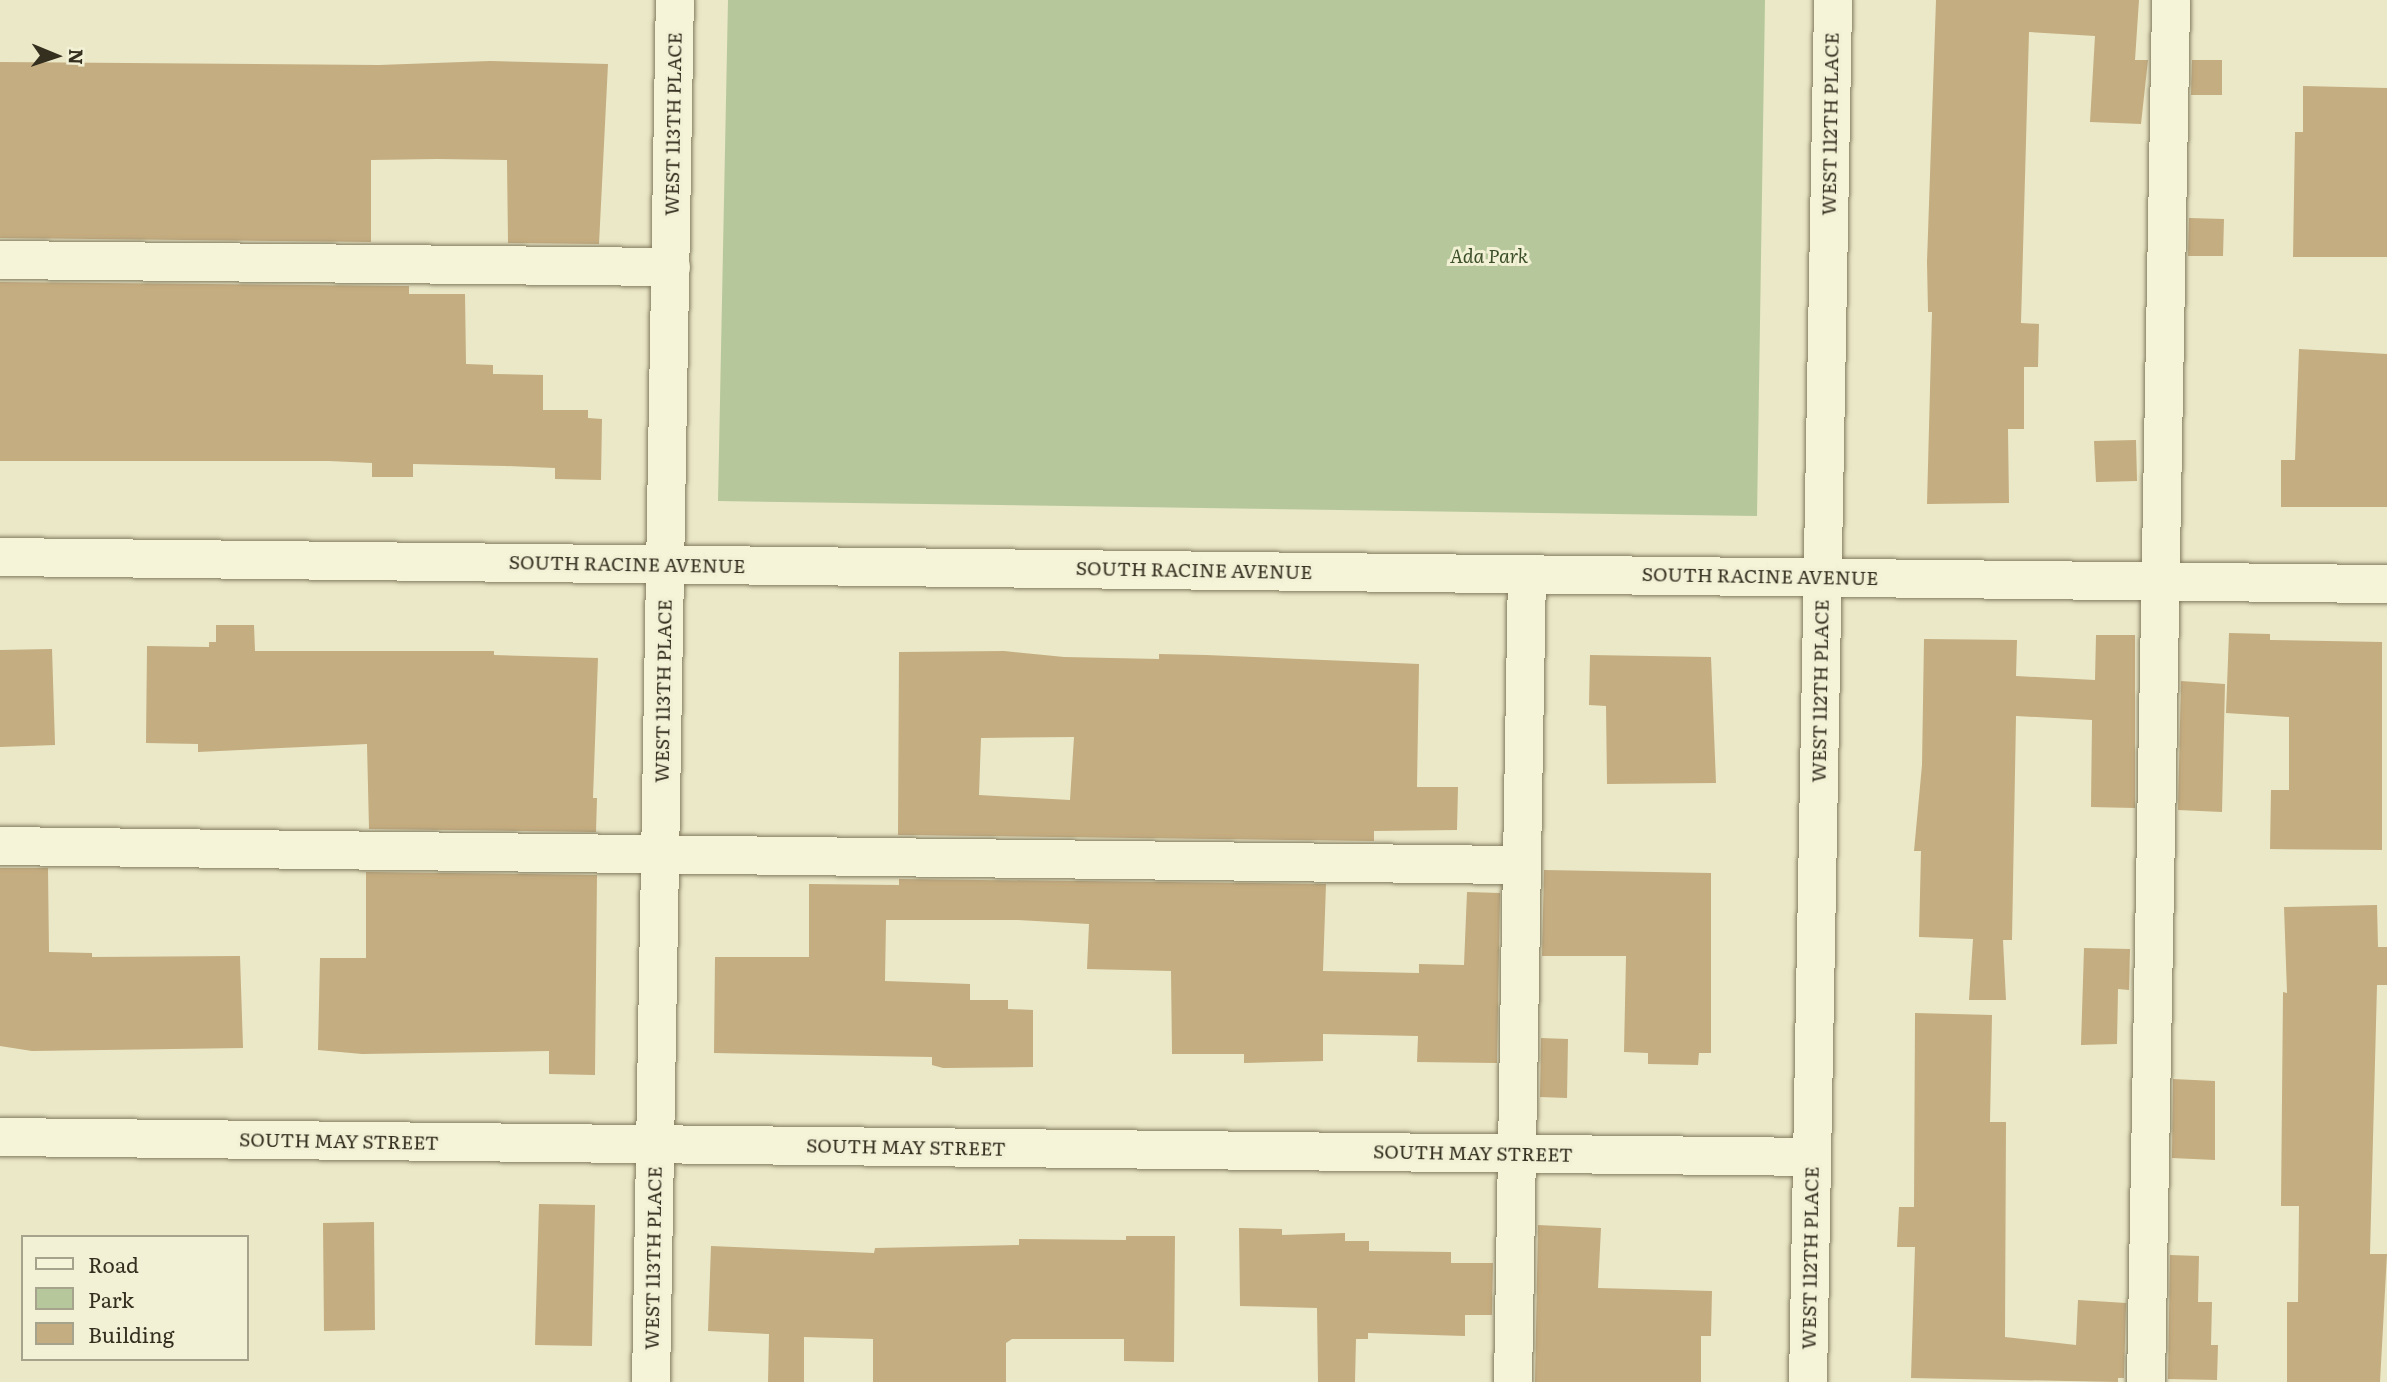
<!DOCTYPE html>
<html>
<head>
<meta charset="utf-8">
<style>
  body { margin:0 }
  #map { position:relative; width:2387px; height:1382px; overflow:hidden; background:#eae8c7; font-family:Literata,serif }
  div>[style] { position:absolute }
  .green>* { inset:0; background:#b7c79c }
  .building>* { inset:0; background:#c4ad80 }
  .roads { filter:drop-shadow(0 0 2px #837b5e) drop-shadow(0 0 2px #837b5e) }
  .minor>* { height:38px; margin:-19px; padding:0 19px; transform-origin:19px; border-radius:19px; background:#f5f4d9 }
  span { translate:-50% -50%; white-space:nowrap; text-align:center; line-height:1.15; -webkit-text-stroke:6px #f2f1d5; paint-order:stroke }
  .street-label { font-size:19px; color:#352f20 }
  .park-label { font-size:19px; color:#3c4f29; font-style:italic }
  .legend { position:absolute; left:21px; top:1235px; width:228px; height:126px; box-sizing:border-box; background:#f2f1d5; border:2px solid #a6a38d; margin:0; padding:9px 12px; list-style:none; font-size:21px; color:#352f20 }
  .legend li { display:flex; align-items:center; gap:14px; height:35px }
  .legend b { width:35px; border:2px solid #a6a38d }
  .north { position:absolute; left:21px; top:21px; width:70px; height:70px; -webkit-text-stroke:5px #f2f1d5; paint-order:stroke; rotate:92deg; font-size:19px; font-weight:700; line-height:28px; text-align:center; color:#352f20 }
  .north::after { content:''; display:block; margin:auto; width:24px; height:32px; background:#352f20; clip-path:polygon(50% 0,100% 100%,50% 72%,0 100%) }
</style>
</head>
<body>
<div id="map">
  <div class="green">
    <i style="clip-path:polygon(728px 0,1765px 0,1757px 516px,718px 501px)"></i>
  </div>
  <div class="building">
    <i style="clip-path:polygon(1936px 0,2139px 0,2135px 60px,2148px 60px,2141px 124px,2090px 122px,2095px 36px,2029px 32px,2021px 323px,2039px 324px,2038px 367px,2024px 367px,2024px 429px,2008px 429px,2009px 503px,1927px 504px,1932px 312px,1928px 312px,1927px 262px)"></i>
    <i style="clip-path:polygon(2192px 60px,2222px 60px,2222px 95px,2191px 95px)"></i>
    <i style="clip-path:polygon(490px 61px,608px 64px,599px 244px,508px 243px,507px 160px,437px 159px,371px 160px,371px 242px,0 238px,0 62px,379px 65px)"></i>
    <i style="clip-path:polygon(2303px 86px,2387px 88px,2387px 257px,2293px 257px,2295px 132px,2303px 132px)"></i>
    <i style="clip-path:polygon(2189px 218px,2224px 219px,2223px 256px,2188px 256px)"></i>
    <i style="clip-path:polygon(0 282px,401px 286px,409px 286px,409px 294px,465px 294px,466px 364px,493px 365px,493px 374px,543px 375px,543px 410px,588px 410px,588px 418px,602px 419px,601px 480px,555px 479px,555px 468px,505px 466px,413px 464px,413px 477px,372px 477px,372px 463px,329px 461px,0 461px)"></i>
    <i style="clip-path:polygon(2299px 349px,2387px 354px,2387px 507px,2281px 507px,2281px 460px,2295px 460px)"></i>
    <i style="clip-path:polygon(2136px 440px,2137px 481px,2096px 482px,2094px 441px)"></i>
    <i style="clip-path:polygon(216px 625px,254px 625px,255px 651px,494px 651px,494px 655px,598px 658px,593px 798px,597px 798px,596px 832px,369px 829px,367px 744px,198px 752px,198px 744px,146px 743px,147px 646px,209px 647px,209px 642px,216px 642px)"></i>
    <i style="clip-path:polygon(2229px 633px,2270px 634px,2270px 640px,2382px 642px,2382px 850px,2270px 849px,2271px 790px,2289px 790px,2289px 717px,2226px 713px)"></i>
    <i style="clip-path:polygon(2096px 635px,2135px 635px,2135px 808px,2091px 807px,2092px 720px,2016px 716px,2012px 940px,2003px 940px,2006px 1000px,1969px 1000px,1973px 939px,1919px 937px,1921px 851px,1914px 851px,1922px 765px,1924px 639px,2017px 640px,2016px 676px,2095px 680px)"></i>
    <i style="clip-path:polygon(52px 649px,55px 745px,0 747px,0 650px)"></i>
    <i style="clip-path:polygon(evenodd,1004px 651px,1064px 657px,1159px 659px,1159px 654px,1206px 655px,1419px 664px,1417px 787px,1458px 787px,1457px 830px,1374px 831px,1374px 841px,898px 835px,899px 652px,1004px 651px,1074px 737px,1070px 800px,979px 795px,981px 738px,1074px 737px)"></i>
    <i style="clip-path:polygon(1590px 655px,1711px 657px,1716px 783px,1607px 784px,1606px 706px,1589px 705px)"></i>
    <i style="clip-path:polygon(2181px 681px,2225px 684px,2222px 812px,2178px 810px)"></i>
    <i style="clip-path:polygon(0 868px,48px 868px,49px 952px,92px 953px,92px 957px,240px 956px,243px 1048px,32px 1051px,0 1046px)"></i>
    <i style="clip-path:polygon(1544px 870px,1711px 873px,1711px 1053px,1699px 1053px,1698px 1065px,1648px 1064px,1648px 1053px,1624px 1052px,1626px 956px,1542px 956px)"></i>
    <i style="clip-path:polygon(366px 872px,597px 875px,595px 1075px,549px 1074px,549px 1051px,362px 1054px,318px 1050px,320px 958px,366px 958px)"></i>
    <i style="clip-path:polygon(899px 879px,1326px 884px,1323px 971px,1419px 973px,1419px 964px,1464px 965px,1467px 892px,1500px 893px,1497px 1063px,1417px 1062px,1418px 1036px,1323px 1034px,1323px 1061px,1244px 1063px,1244px 1054px,1172px 1054px,1171px 971px,1087px 969px,1089px 924px,1018px 920px,886px 920px,885px 981px,970px 984px,970px 1000px,1008px 1000px,1008px 1009px,1033px 1010px,1033px 1067px,943px 1068px,932px 1065px,932px 1057px,714px 1053px,715px 957px,809px 957px,809px 884px,899px 885px)"></i>
    <i style="clip-path:polygon(2377px 905px,2378px 947px,2387px 947px,2387px 985px,2377px 985px,2370px 1254px,2387px 1254px,2380px 1382px,2287px 1382px,2287px 1302px,2298px 1302px,2299px 1206px,2281px 1206px,2283px 992px,2287px 993px,2284px 907px)"></i>
    <i style="clip-path:polygon(2084px 948px,2130px 949px,2129px 990px,2118px 989px,2117px 1044px,2081px 1045px)"></i>
    <i style="clip-path:polygon(1915px 1013px,1992px 1015px,1990px 1122px,2006px 1122px,2005px 1337px,2076px 1345px,2078px 1300px,2126px 1303px,2124px 1378px,2118px 1378px,2118px 1382px,1911px 1378px,1915px 1247px,1897px 1247px,1899px 1207px,1914px 1207px)"></i>
    <i style="clip-path:polygon(1541px 1038px,1568px 1039px,1567px 1098px,1540px 1097px)"></i>
    <i style="clip-path:polygon(2173px 1079px,2215px 1081px,2215px 1160px,2172px 1158px)"></i>
    <i style="clip-path:polygon(539px 1204px,595px 1205px,592px 1346px,535px 1345px)"></i>
    <i style="clip-path:polygon(374px 1222px,375px 1330px,324px 1331px,323px 1223px)"></i>
    <i style="clip-path:polygon(1538px 1225px,1601px 1228px,1598px 1288px,1712px 1291px,1711px 1336px,1701px 1336px,1701px 1382px,1535px 1382px)"></i>
    <i style="clip-path:polygon(1239px 1228px,1282px 1229px,1282px 1235px,1345px 1233px,1345px 1241px,1369px 1241px,1369px 1251px,1451px 1252px,1451px 1263px,1493px 1263px,1492px 1315px,1465px 1315px,1465px 1336px,1368px 1333px,1368px 1339px,1356px 1339px,1355px 1382px,1318px 1382px,1317px 1308px,1240px 1306px)"></i>
    <i style="clip-path:polygon(1126px 1236px,1175px 1236px,1174px 1362px,1124px 1361px,1124px 1339px,1012px 1339px,1006px 1343px,1006px 1382px,873px 1382px,873px 1339px,804px 1337px,804px 1382px,768px 1382px,769px 1334px,708px 1331px,711px 1246px,874px 1253px,875px 1248px,1019px 1245px,1019px 1239px,1126px 1240px)"></i>
    <i style="clip-path:polygon(2170px 1255px,2199px 1256px,2198px 1302px,2212px 1302px,2211px 1345px,2218px 1345px,2217px 1380px,2168px 1379px)"></i>
  </div>
  <div class="roads">
    <div class="minor">
      <i style="left:0;top:260px;width:671px;rotate:0.6deg"></i>
      <i style="left:0;top:557px;width:2387px;rotate:0.65deg"></i>
      <i style="left:0;top:846px;width:1522px;rotate:0.72deg"></i>
      <i style="left:0;top:1137px;width:1812px;rotate:0.63deg"></i>
      <i style="left:651px;top:1382px;width:1382px;rotate:-89.01deg"></i>
      <i style="left:1513px;top:1382px;width:808px;rotate:-89.01deg"></i>
      <i style="left:1808px;top:1382px;width:1382px;rotate:-88.96deg"></i>
      <i style="left:2146px;top:1382px;width:1382px;rotate:-88.96deg"></i>
    </div>
  </div>
  <div class="street-label">
    <span style="left:673px;top:124px;rotate:-89deg">WEST 113TH PLACE</span>
    <span style="left:1830px;top:124px;rotate:-89deg">WEST 112TH PLACE</span>
    <span style="left:627px;top:564px;rotate:1deg">SOUTH RACINE AVENUE</span>
    <span style="left:1194px;top:570px;rotate:1deg">SOUTH RACINE AVENUE</span>
    <span style="left:1760px;top:576px;rotate:1deg">SOUTH RACINE AVENUE</span>
    <span style="left:663px;top:691px;rotate:-89deg">WEST 113TH PLACE</span>
    <span style="left:1820px;top:691px;rotate:-89deg">WEST 112TH PLACE</span>
    <span style="left:339px;top:1141px;rotate:1deg">SOUTH MAY STREET</span>
    <span style="left:906px;top:1147px;rotate:1deg">SOUTH MAY STREET</span>
    <span style="left:1473px;top:1153px;rotate:1deg">SOUTH MAY STREET</span>
    <span style="left:653px;top:1258px;rotate:-89deg">WEST 113TH PLACE</span>
    <span style="left:1810px;top:1258px;rotate:-89deg">WEST 112TH PLACE</span>
  </div>
  <div class="park-label">
    <span style="left:1489px;top:256px">Ada Park</span>
  </div>
  <ul class="legend">
  <li><b style="height:9px;background:#f5f4d9"></b>Road</li>
  <li><b style="height:19px;background:#b7c79c"></b>Park</li>
  <li><b style="height:19px;background:#c4ad80"></b>Building</li>
  </ul>
  <div class="north">N</div>
</div>
</body>
</html>
